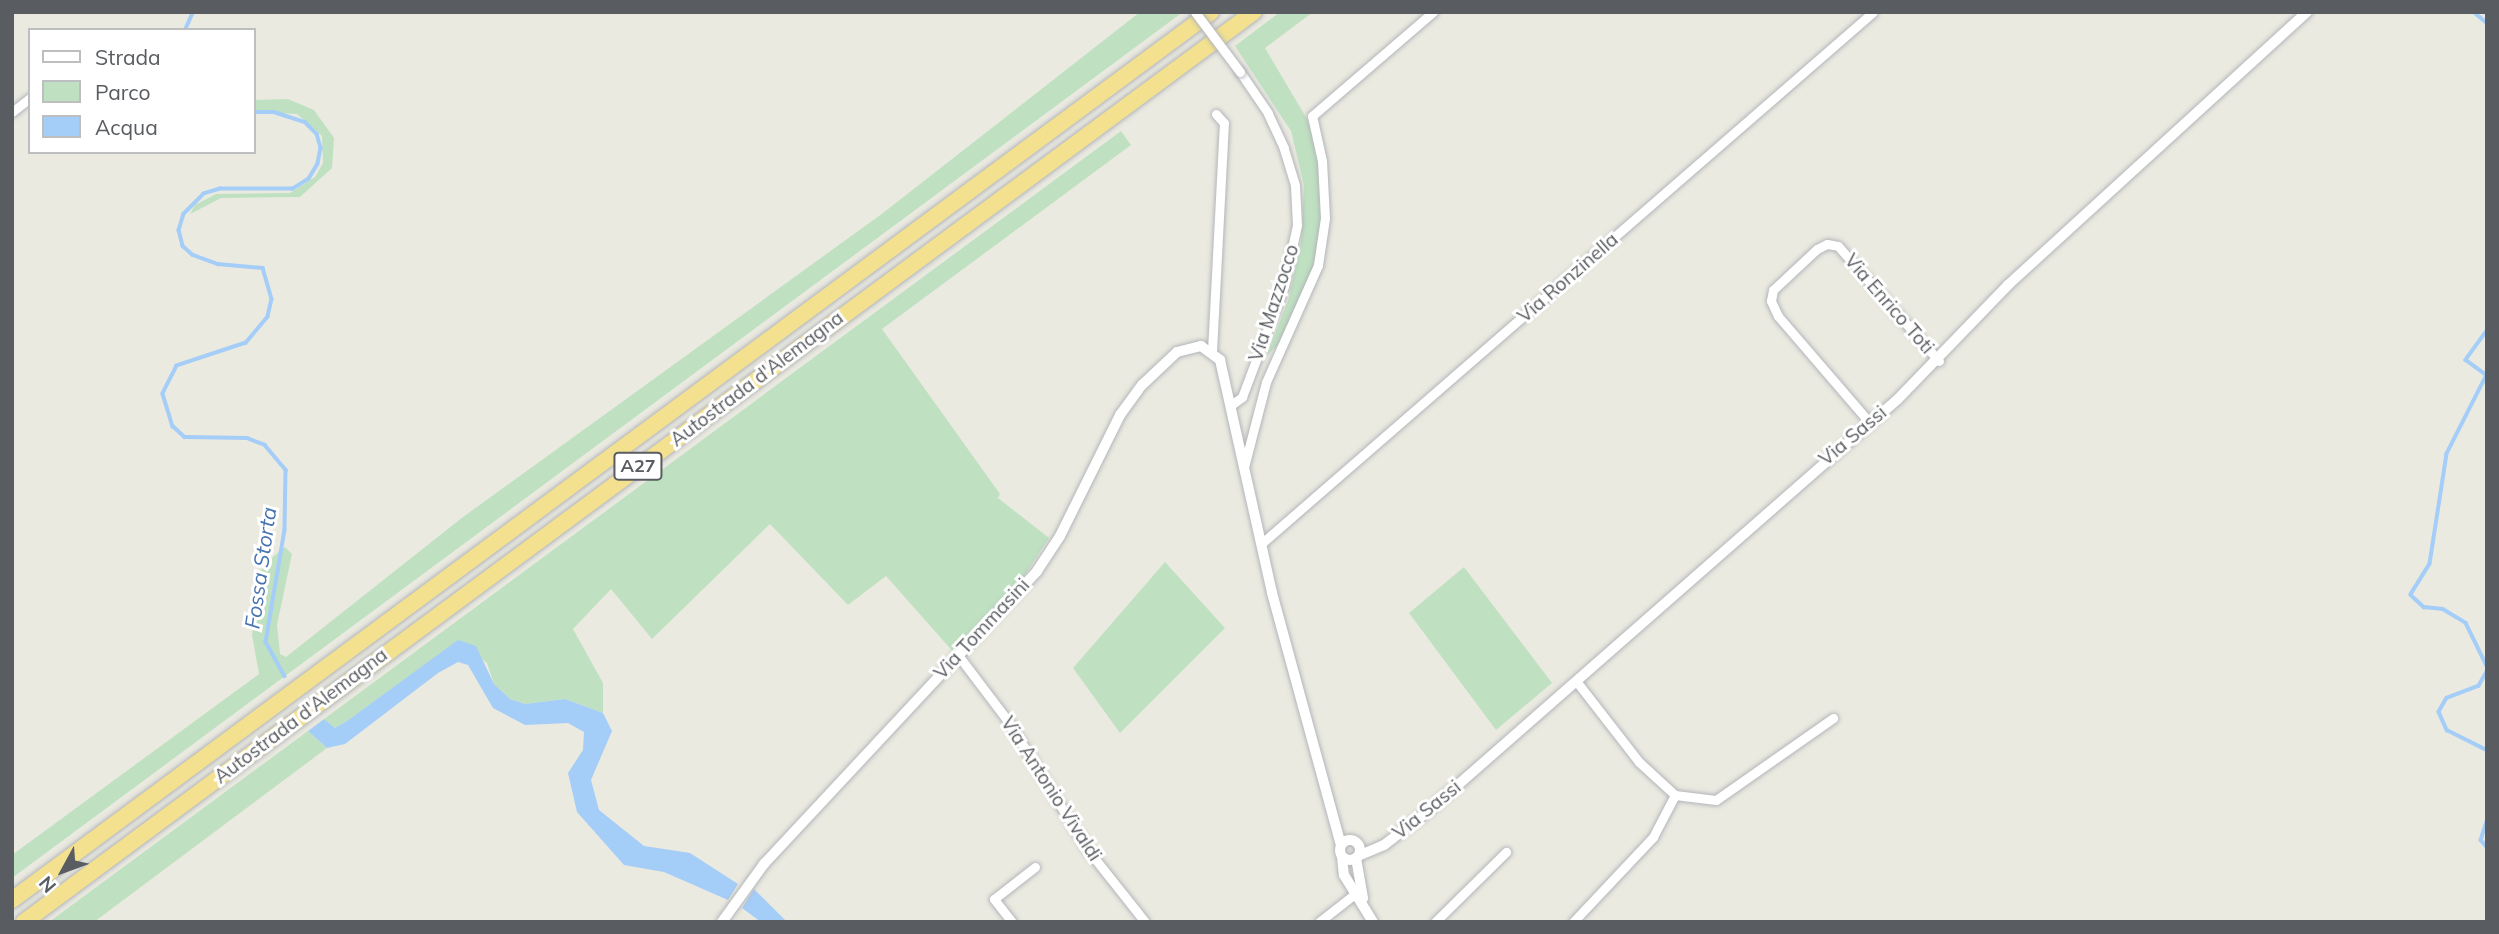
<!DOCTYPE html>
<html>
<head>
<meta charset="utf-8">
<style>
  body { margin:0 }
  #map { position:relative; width:2499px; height:934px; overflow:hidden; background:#ebeae1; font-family:Mulish,sans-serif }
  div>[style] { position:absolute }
  .green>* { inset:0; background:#bfe1c1 }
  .water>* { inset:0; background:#a4cdf8 }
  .stream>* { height:3.5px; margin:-1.75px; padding:0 1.75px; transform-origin:1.75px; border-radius:1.75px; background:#a4cdf8 }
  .roads { filter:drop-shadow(0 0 2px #b3b6ba) drop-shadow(0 0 2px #b3b6ba) }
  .minor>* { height:9px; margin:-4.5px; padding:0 4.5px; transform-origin:4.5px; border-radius:4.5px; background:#fff }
  .tertiary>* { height:10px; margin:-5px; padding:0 5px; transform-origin:5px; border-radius:5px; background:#fff }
  .tertiary>.ring { margin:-5px; padding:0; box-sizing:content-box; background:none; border:10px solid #fff; border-radius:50% }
  .motorway>* { height:16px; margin:-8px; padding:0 8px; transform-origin:8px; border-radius:8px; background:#f4e18f }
  .bridges { filter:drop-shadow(0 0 2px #b3b6ba) drop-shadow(0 0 2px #b3b6ba) }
  .minor-bridge>* { height:9px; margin:-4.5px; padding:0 4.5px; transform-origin:4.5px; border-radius:4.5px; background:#fff }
  span { translate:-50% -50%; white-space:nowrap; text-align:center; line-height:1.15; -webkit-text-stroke:6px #fff; paint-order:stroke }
  .shield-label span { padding:2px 5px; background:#fff; border:2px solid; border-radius:5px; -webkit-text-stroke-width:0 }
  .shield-label { font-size:18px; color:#595c60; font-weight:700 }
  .street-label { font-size:19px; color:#595c60 }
  .water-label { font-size:21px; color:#4773b0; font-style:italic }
  .frame { position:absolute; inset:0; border:14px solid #595c60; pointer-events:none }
  .legend { position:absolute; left:28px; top:28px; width:228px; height:126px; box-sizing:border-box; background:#fff; border:2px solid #bdbebf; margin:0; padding:9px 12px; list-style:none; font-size:21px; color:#595c60 }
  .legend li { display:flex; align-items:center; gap:14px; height:35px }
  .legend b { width:35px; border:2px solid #bdbebf }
  .north { position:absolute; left:28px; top:836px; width:70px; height:70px; -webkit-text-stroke:5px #fff; paint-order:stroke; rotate:229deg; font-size:19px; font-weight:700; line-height:28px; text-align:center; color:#595c60 }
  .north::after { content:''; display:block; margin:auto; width:24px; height:32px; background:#595c60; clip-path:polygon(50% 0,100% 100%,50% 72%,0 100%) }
</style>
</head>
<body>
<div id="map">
  <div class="green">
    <i style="clip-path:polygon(1140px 12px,1183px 12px,12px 878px,12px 855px,259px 674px,252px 635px,262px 566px,285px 547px,292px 554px,277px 625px,280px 654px,286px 657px,463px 517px,883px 213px)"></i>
    <i style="clip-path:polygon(1280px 12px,1313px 12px,1265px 48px,1307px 119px,1326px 181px,1320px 256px,1293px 329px,1266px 357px,1289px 298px,1301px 243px,1304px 185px,1291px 131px,1235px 46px)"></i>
    <i style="clip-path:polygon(288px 99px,314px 110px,334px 138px,332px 168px,300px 197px,221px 198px,190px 214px,195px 205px,216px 194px,290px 193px,315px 177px,323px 163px,322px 136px,297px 114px,254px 112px,254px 100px)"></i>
    <i style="clip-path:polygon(1121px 131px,1131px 145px,882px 329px,1000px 494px,998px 498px,1049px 538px,1022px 579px,956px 655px,886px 576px,848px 605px,770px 524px,652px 639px,611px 589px,573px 629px,603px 683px,603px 713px,565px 699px,525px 704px,510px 699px,494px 684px,487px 663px,458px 641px,347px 721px,335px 728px,324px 719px)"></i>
    <i style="clip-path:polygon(1165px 562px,1225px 628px,1120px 733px,1073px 668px)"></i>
    <i style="clip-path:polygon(1464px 567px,1552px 683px,1496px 730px,1409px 613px)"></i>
    <i style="clip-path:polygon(308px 731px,327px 748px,94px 922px,49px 922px)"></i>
  </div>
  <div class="water">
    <i style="clip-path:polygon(458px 640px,476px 646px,494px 684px,510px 699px,525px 704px,565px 699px,603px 713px,612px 731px,591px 780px,599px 810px,644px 846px,690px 853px,738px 884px,728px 900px,664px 872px,624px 865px,577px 812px,568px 773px,583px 750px,584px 732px,568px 723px,525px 725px,493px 708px,468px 665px,458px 662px,438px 673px,345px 744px,327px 748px,308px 731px,324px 719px,335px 728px,347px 721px)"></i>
    <i style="clip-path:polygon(754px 889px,784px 919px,788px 922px,761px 922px,742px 908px)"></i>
  </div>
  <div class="stream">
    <i style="left:2474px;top:12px;width:17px;rotate:40deg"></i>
    <i style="left:185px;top:30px;width:20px;rotate:-66deg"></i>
    <i style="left:254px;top:112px;width:20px"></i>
    <i style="left:274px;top:112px;width:33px;rotate:18deg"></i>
    <i style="left:305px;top:122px;width:17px;rotate:45deg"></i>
    <i style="left:317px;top:134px;width:15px;rotate:74deg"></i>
    <i style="left:321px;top:148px;width:16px;rotate:101deg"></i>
    <i style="left:318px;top:164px;width:17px;rotate:121deg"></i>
    <i style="left:309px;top:179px;width:19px;rotate:148deg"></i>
    <i style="left:293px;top:189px;width:73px;rotate:180deg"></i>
    <i style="left:220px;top:189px;width:17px;rotate:163deg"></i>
    <i style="left:204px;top:194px;width:28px;rotate:135deg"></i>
    <i style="left:184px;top:214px;width:17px;rotate:107deg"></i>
    <i style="left:179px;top:230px;width:16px;rotate:76deg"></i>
    <i style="left:183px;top:246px;width:13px;rotate:42deg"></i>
    <i style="left:193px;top:255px;width:27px;rotate:20deg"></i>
    <i style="left:218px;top:264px;width:45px;rotate:5.1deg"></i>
    <i style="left:263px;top:268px;width:32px;rotate:74deg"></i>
    <i style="left:272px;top:299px;width:18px;rotate:103deg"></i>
    <i style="left:268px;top:317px;width:34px;rotate:130deg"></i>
    <i style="left:246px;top:343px;width:73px;rotate:161.6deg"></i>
    <i style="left:177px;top:366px;width:31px;rotate:117deg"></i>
    <i style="left:163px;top:394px;width:34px;rotate:73deg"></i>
    <i style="left:173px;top:426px;width:16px;rotate:43deg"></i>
    <i style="left:185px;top:437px;width:62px;rotate:0.9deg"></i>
    <i style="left:247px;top:438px;width:19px;rotate:21deg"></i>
    <i style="left:265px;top:445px;width:33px;rotate:50deg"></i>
    <i style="left:286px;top:470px;width:60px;rotate:91deg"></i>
    <i style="left:285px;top:530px;width:114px;rotate:99.6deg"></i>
    <i style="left:266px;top:642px;width:39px;rotate:61deg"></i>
    <i style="left:2487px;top:331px;width:36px;rotate:126deg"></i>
    <i style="left:2466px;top:360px;width:26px;rotate:36deg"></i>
    <i style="left:2487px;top:375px;width:89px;rotate:116.9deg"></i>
    <i style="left:2447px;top:454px;width:111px;rotate:98.8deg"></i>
    <i style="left:2430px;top:564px;width:36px;rotate:122deg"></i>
    <i style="left:2411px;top:595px;width:18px;rotate:43deg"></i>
    <i style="left:2424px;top:607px;width:19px;rotate:6deg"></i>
    <i style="left:2443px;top:609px;width:27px;rotate:31deg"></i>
    <i style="left:2466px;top:623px;width:48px;rotate:64deg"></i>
    <i style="left:2487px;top:672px;width:16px;rotate:120deg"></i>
    <i style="left:2479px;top:686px;width:34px;rotate:159deg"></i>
    <i style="left:2447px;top:698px;width:16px;rotate:120deg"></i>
    <i style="left:2439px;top:712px;width:20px;rotate:66deg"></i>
    <i style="left:2447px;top:730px;width:45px;rotate:26.6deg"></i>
    <i style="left:2487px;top:822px;width:19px;rotate:108deg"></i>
    <i style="left:2481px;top:840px;width:9px;rotate:49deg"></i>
  </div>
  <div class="roads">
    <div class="minor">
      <i style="left:12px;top:112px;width:23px;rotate:-38deg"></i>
      <i style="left:1212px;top:351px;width:228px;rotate:-87deg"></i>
      <i style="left:1224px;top:123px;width:12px;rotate:-132deg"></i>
      <i style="left:1231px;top:405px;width:14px;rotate:-36deg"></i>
      <i style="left:1242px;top:397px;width:119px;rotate:-69.3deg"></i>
      <i style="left:1284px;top:286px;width:62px;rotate:-78deg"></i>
      <i style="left:1297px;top:225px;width:40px;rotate:-92.9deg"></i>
      <i style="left:1295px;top:185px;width:39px;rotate:-107deg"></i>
      <i style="left:1284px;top:148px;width:38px;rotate:-115deg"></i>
      <i style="left:1268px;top:113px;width:50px;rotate:-124.3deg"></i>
      <i style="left:1870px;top:423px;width:141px;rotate:-130.7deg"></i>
      <i style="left:1778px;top:316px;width:17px;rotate:-115deg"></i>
      <i style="left:1771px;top:301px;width:11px;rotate:-80deg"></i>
      <i style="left:1773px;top:290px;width:60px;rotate:-43deg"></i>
      <i style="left:1817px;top:249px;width:11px;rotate:-27deg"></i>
      <i style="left:1827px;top:244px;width:11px;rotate:10deg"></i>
      <i style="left:1838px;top:246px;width:153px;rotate:48.7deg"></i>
      <i style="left:1244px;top:467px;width:88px;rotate:-75.5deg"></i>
      <i style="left:1266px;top:382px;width:128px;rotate:-66deg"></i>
      <i style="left:1318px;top:265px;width:48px;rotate:-81.5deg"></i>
      <i style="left:1325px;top:218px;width:57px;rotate:-93deg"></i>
      <i style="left:1322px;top:161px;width:46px;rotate:-102.5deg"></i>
      <i style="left:1312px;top:116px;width:160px;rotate:-40.7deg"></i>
      <i style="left:1262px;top:543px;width:809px;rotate:-40.99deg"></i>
      <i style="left:958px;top:655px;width:83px;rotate:52.9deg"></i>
      <i style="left:1008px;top:721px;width:152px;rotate:58.2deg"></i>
      <i style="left:1088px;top:850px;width:92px;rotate:51.6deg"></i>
      <i style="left:1675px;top:795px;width:41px;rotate:7deg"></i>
      <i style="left:1716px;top:800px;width:143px;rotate:-35deg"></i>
      <i style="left:1012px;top:922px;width:29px;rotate:-128deg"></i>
      <i style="left:994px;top:899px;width:52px;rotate:-38deg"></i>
      <i style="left:1319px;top:922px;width:47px;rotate:-38.1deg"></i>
      <i style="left:1435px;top:922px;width:100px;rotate:-44.6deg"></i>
      <i style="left:1573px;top:922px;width:117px;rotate:-46.7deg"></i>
      <i style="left:1653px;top:837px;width:47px;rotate:-62.4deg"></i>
      <i style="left:1675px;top:795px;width:49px;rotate:-137.5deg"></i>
      <i style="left:1639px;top:762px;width:101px;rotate:-127.8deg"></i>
    </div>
    <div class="tertiary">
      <i class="ring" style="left:1340px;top:840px;width:10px;height:10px"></i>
      <i style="left:1358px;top:856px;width:28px;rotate:-23deg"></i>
      <i style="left:1384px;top:845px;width:54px;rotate:-37.5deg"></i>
      <i style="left:1427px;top:812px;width:626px;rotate:-41.25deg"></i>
      <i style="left:1898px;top:399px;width:158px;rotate:-46deg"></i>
      <i style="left:2008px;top:285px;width:405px;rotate:-42.4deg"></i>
      <i style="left:1342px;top:857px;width:18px;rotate:84deg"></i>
      <i style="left:1344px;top:875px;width:55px;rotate:58.3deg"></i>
      <i style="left:1356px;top:858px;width:41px;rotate:80.1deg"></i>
      <i style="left:722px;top:922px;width:72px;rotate:-54.1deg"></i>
      <i style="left:764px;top:864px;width:400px;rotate:-47deg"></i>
      <i style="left:1037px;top:571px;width:42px;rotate:-56.7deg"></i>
      <i style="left:1060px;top:536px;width:135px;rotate:-63.6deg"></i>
      <i style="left:1120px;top:415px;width:37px;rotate:-54deg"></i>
      <i style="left:1142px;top:385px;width:48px;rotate:-43.3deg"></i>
      <i style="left:1177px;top:352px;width:25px;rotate:-14deg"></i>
      <i style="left:1201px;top:346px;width:24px;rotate:36deg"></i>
      <i style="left:1220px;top:360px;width:239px;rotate:77.4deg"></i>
      <i style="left:1272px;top:593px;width:261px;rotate:74.7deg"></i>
    </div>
    <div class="motorway">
      <i style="left:12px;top:900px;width:1492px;rotate:-36.52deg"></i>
      <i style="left:24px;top:922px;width:1530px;rotate:-36.5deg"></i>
    </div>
  </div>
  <div class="bridges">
    <div class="minor-bridge">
      <i style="left:1195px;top:12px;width:75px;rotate:53.1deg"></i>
    </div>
  </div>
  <div class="shield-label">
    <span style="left:638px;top:466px">A27</span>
  </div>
  <div class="street-label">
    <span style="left:1568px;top:278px;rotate:-41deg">Via Ronzinella</span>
    <span style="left:1274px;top:303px;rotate:-72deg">Via Mazzocco</span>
    <span style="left:1889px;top:304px;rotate:49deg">Via Enrico Toti</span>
    <span style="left:757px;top:379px;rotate:-37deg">Autostrada d'Alemagna</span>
    <span style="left:1853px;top:436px;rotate:-40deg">Via Sassi</span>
    <span style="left:982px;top:629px;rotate:-47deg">Via Tommasini</span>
    <span style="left:301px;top:716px;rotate:-37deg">Autostrada d'Alemagna</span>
    <span style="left:1051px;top:789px;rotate:57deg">Via Antonio Vivaldi</span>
    <span style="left:1427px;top:810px;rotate:-39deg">Via Sassi</span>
  </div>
  <div class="water-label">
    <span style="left:260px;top:568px;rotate:-82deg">Fossa Storta</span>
  </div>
  <div class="frame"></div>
  <ul class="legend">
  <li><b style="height:9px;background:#fff"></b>Strada</li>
  <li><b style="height:19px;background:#bfe1c1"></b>Parco</li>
  <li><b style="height:19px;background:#a4cdf8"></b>Acqua</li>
  </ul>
  <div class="north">N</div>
</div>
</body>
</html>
